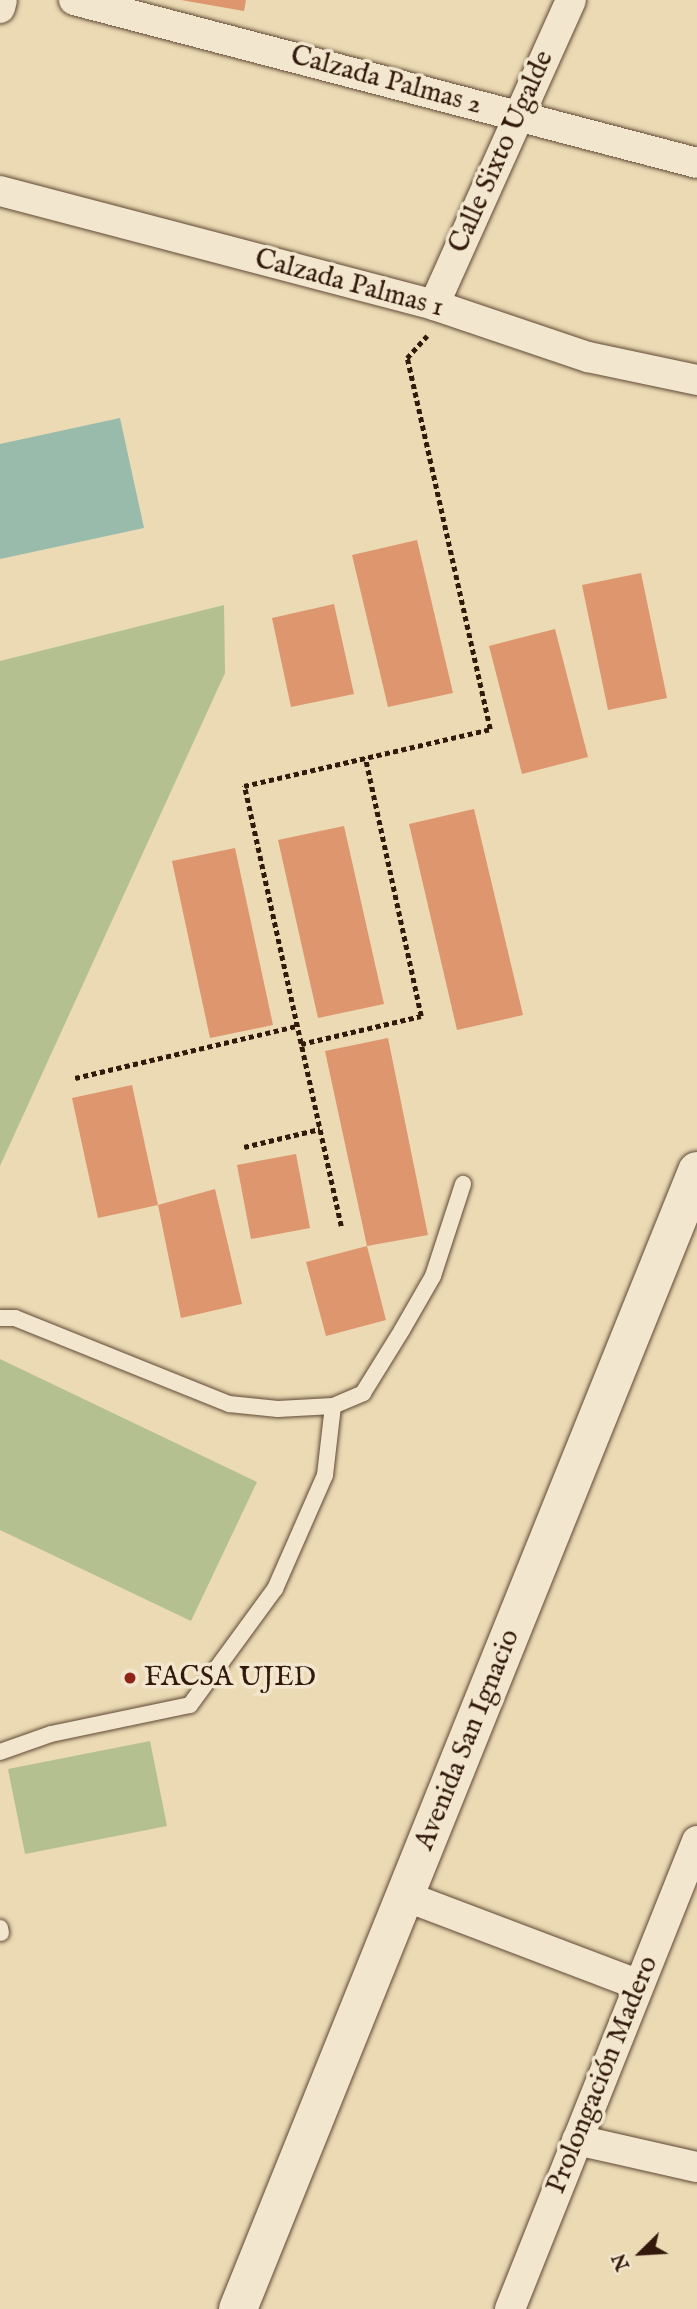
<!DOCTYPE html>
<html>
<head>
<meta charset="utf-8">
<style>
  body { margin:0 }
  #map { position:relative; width:697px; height:2309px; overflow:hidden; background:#ebdab4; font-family:"IM FELL English",serif }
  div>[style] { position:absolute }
  .green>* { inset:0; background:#b4c090 }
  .water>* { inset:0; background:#98bbab }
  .building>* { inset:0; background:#dd966e }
  .path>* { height:4.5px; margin-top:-2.25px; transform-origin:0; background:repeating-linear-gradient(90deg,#32190b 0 5px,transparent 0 8.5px) }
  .roads { filter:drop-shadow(0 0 2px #604935) drop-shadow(0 0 2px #604935) }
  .lane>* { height:16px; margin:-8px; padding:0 8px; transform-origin:8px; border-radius:8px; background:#f2e7ce }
  .street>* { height:30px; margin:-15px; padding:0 15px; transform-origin:15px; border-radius:15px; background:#f2e7ce }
  .secondary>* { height:38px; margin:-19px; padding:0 19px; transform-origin:19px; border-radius:19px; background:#f2e7ce }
  .dots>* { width:19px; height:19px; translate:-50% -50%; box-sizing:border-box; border:4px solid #f2e7ce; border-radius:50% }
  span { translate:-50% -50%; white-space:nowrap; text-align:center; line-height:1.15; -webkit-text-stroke:7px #f2e7ce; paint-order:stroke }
  .street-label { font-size:28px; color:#32190b }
  .poi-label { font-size:28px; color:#32190b }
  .left { translate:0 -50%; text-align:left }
  .north { position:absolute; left:606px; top:2218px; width:70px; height:70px; -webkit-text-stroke:5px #f2e7ce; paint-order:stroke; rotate:246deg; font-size:19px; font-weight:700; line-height:28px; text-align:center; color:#32190b }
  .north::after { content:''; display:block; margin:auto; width:24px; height:32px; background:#32190b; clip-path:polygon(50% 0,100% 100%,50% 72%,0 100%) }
</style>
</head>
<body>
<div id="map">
  <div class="green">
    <i style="clip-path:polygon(224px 605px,225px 673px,0 1166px,0 661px)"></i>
    <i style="clip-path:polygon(0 1359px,257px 1482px,191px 1621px,0 1530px)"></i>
    <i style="clip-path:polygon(150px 1741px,167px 1826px,25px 1854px,8px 1769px)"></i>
  </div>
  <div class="water">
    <i style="clip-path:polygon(120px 418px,144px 528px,0 559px,0 444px)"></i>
  </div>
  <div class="building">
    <i style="clip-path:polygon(181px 0,246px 0,244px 11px)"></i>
    <i style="clip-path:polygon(417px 540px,453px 693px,388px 707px,352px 555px)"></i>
    <i style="clip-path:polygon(641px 573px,667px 698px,608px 710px,582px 585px)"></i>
    <i style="clip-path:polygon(334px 604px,354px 694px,291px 707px,272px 618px)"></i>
    <i style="clip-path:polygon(555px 629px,588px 757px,522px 774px,489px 646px)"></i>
    <i style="clip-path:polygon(474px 809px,523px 1015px,457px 1030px,409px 824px)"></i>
    <i style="clip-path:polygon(344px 826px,384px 1004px,318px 1018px,278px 840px)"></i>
    <i style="clip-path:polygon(235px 848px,273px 1025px,210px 1038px,172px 861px)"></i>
    <i style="clip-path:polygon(388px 1038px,428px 1235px,367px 1246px,386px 1320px,326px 1336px,306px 1262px,367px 1246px,325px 1051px)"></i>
    <i style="clip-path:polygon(132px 1085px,158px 1205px,215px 1189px,242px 1304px,181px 1318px,158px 1205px,98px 1218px,72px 1098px)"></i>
    <i style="clip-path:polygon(296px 1154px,310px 1228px,251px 1239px,237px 1165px)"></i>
  </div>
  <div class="path">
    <i style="left:301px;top:1044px;width:123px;rotate:-13.1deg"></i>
    <i style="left:421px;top:1016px;width:264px;rotate:-102.2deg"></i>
    <i style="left:75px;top:1078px;width:228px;rotate:-13.2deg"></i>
    <i style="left:244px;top:1147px;width:78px;rotate:-13.3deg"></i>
    <i style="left:341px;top:1226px;width:451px;rotate:-102.4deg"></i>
    <i style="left:244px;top:786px;width:253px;rotate:-13deg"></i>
    <i style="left:490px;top:729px;width:380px;rotate:-102.6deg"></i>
    <i style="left:407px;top:358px;width:30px;rotate:-48deg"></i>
  </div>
  <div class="roads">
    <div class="lane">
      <i style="left:0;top:1318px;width:15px"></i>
      <i style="left:15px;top:1318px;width:231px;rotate:21.9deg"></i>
      <i style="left:229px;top:1404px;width:49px;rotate:5.8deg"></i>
      <i style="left:278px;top:1409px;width:55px;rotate:-3.1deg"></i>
      <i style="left:333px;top:1406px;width:33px;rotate:-23deg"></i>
      <i style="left:363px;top:1393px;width:74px;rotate:-58.2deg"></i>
      <i style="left:402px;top:1330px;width:62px;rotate:-60.1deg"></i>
      <i style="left:433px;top:1276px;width:97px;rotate:-71.9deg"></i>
      <i style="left:0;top:1752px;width:54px;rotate:-19.4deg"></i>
      <i style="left:51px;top:1734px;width:142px;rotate:-11.8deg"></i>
      <i style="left:190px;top:1705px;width:144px;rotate:-53.8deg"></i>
      <i style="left:275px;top:1589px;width:124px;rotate:-66.3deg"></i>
      <i style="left:325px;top:1475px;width:69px;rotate:-83.4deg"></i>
      <i style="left:0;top:1928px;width:5px;rotate:79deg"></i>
    </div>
    <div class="street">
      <i style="left:74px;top:0;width:644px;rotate:14.66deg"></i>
      <i style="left:0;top:8px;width:8px;rotate:-76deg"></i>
      <i style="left:0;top:191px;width:449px;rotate:14.7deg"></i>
      <i style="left:434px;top:305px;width:163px;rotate:18.7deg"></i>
      <i style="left:588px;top:357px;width:111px;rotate:11.9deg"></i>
      <i style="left:434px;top:305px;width:334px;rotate:-65.8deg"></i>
      <i style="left:405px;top:1896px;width:250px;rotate:20.8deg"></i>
      <i style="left:577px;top:2140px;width:123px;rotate:12.7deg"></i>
      <i style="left:510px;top:2309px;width:504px;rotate:-68.22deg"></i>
    </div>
    <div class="secondary">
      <i style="left:238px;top:2309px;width:1227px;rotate:-68.03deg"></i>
    </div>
  </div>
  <div class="dots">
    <i style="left:130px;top:1678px;background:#8f2418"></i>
  </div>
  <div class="street-label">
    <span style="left:386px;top:81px;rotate:15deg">Calzada Palmas 2</span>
    <span style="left:502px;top:152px;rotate:-66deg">Calle Sixto Ugalde</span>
    <span style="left:349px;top:284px;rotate:15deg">Calzada Palmas 1</span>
    <span style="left:468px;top:1740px;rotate:-68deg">Avenida San Ignacio</span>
    <span style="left:603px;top:2075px;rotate:-68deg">Prolongación Madero</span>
  </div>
  <div class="poi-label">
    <span class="left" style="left:144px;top:1678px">FACSA UJED</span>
  </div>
  <div class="north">N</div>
</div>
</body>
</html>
